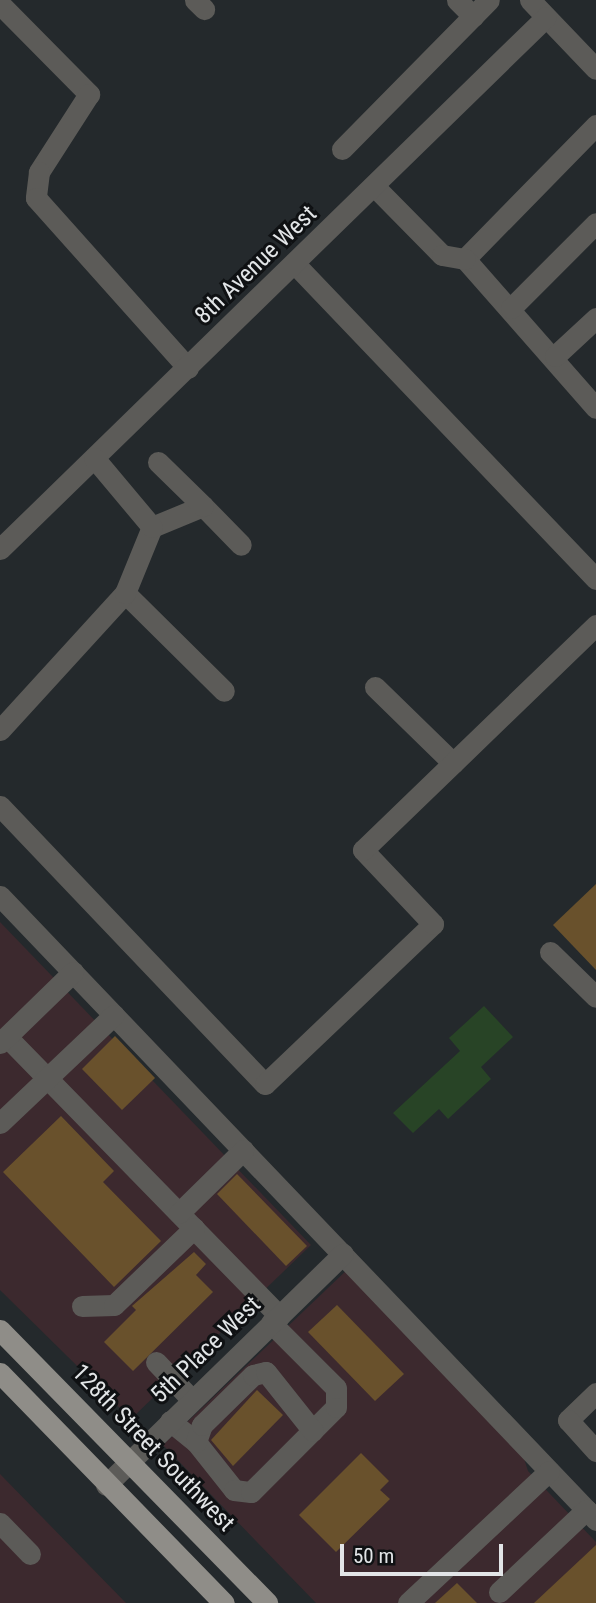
<!DOCTYPE html>
<html>
<head>
<meta charset="utf-8">
<style>
  body { margin:0 }
  #map { position:relative; width:596px; height:1603px; overflow:hidden; background:#24292c; font-family:"Roboto Condensed",sans-serif }
  div>[style] { position:absolute }
  .commercial>* { inset:0; background:#3c292e }
  .green>* { inset:0; background:#284426 }
  .building>* { inset:0; background:#69512c }
  .minor>* { height:21px; margin:-10.5px; padding:0 10.5px; transform-origin:10.5px; border-radius:10.5px; background:#5c5b58 }
  .major>* { height:21px; margin:-10.5px; padding:0 10.5px; transform-origin:10.5px; border-radius:10.5px; background:#8f8d88 }
  span { translate:-50% -50%; white-space:nowrap; text-align:center; line-height:1.15; -webkit-text-stroke:6px #0f1113; paint-order:stroke }
  .street-label { font-size:24px; color:#e2e5e7 }
  .scale { position:absolute; left:340px; top:1544px; width:163px; height:32px; box-sizing:border-box; border:4px solid #e2e5e7; border-top:0; padding-left:9px; font-size:21px; line-height:24px; white-space:nowrap; color:#e2e5e7; -webkit-text-stroke:5px #0f1113; paint-order:stroke }
</style>
</head>
<body>
<div id="map">
  <div class="commercial">
    <i style="clip-path:polygon(0 922px,311px 1245px,131px 1419px,0 1290px)"></i>
    <i style="clip-path:polygon(350px 1267px,519px 1443px,528px 1471px,596px 1542px,596px 1603px,316px 1603px,163px 1445px)"></i>
    <i style="clip-path:polygon(0 1474px,126px 1603px,0 1603px)"></i>
  </div>
  <div class="green">
    <i style="clip-path:polygon(484px 1006px,513px 1037px,481px 1067px,491px 1079px,448px 1119px,439px 1109px,413px 1133px,393px 1113px,460px 1051px,449px 1038px)"></i>
  </div>
  <div class="building">
    <i style="clip-path:polygon(596px 884px,596px 970px,553px 925px)"></i>
    <i style="clip-path:polygon(115px 1036px,155px 1078px,122px 1110px,82px 1069px)"></i>
    <i style="clip-path:polygon(61px 1116px,114px 1171px,103px 1182px,161px 1241px,114px 1287px,3px 1172px)"></i>
    <i style="clip-path:polygon(237px 1174px,307px 1246px,286px 1266px,217px 1194px)"></i>
    <i style="clip-path:polygon(194px 1252px,206px 1264px,196px 1275px,213px 1292px,133px 1371px,104px 1342px,136px 1310px,132px 1306px)"></i>
    <i style="clip-path:polygon(337px 1305px,404px 1374px,375px 1401px,308px 1332px)"></i>
    <i style="clip-path:polygon(257px 1390px,283px 1415px,233px 1466px,211px 1440px)"></i>
    <i style="clip-path:polygon(361px 1453px,389px 1481px,380px 1490px,390px 1499px,336px 1552px,299px 1515px)"></i>
    <i style="clip-path:polygon(596px 1545px,596px 1603px,534px 1603px)"></i>
    <i style="clip-path:polygon(457px 1583px,477px 1603px,435px 1603px)"></i>
  </div>
  <div class="minor">
    <i style="left:195px;top:0;width:13px;rotate:45deg"></i>
    <i style="left:457px;top:0;width:23px;rotate:45deg"></i>
    <i style="left:530px;top:0;width:95px;rotate:46.3deg"></i>
    <i style="left:0;top:4px;width:127px;rotate:45.3deg"></i>
    <i style="left:89px;top:94px;width:93px;rotate:122.7deg"></i>
    <i style="left:39px;top:172px;width:26px;rotate:97deg"></i>
    <i style="left:36px;top:198px;width:228px;rotate:48.2deg"></i>
    <i style="left:596px;top:125px;width:187px;rotate:134.4deg"></i>
    <i style="left:465px;top:259px;width:198px;rotate:48.7deg"></i>
    <i style="left:342px;top:149px;width:209px;rotate:-45.4deg"></i>
    <i style="left:374px;top:186px;width:97px;rotate:45.4deg"></i>
    <i style="left:442px;top:255px;width:23px;rotate:10deg"></i>
    <i style="left:294px;top:263px;width:437px;rotate:46.3deg"></i>
    <i style="left:511px;top:308px;width:120px;rotate:-45deg"></i>
    <i style="left:555px;top:356px;width:56px;rotate:-42.8deg"></i>
    <i style="left:203px;top:506px;width:54px;rotate:45.7deg"></i>
    <i style="left:152px;top:527px;width:55px;rotate:-22.4deg"></i>
    <i style="left:203px;top:506px;width:63px;rotate:-135.6deg"></i>
    <i style="left:0;top:549px;width:762px;rotate:-44.26deg"></i>
    <i style="left:125px;top:593px;width:139px;rotate:44.7deg"></i>
    <i style="left:375px;top:687px;width:109px;rotate:44.3deg"></i>
    <i style="left:0;top:730px;width:185px;rotate:-47.6deg"></i>
    <i style="left:125px;top:593px;width:71px;rotate:-67.8deg"></i>
    <i style="left:152px;top:527px;width:90px;rotate:-130deg"></i>
    <i style="left:0;top:806px;width:384px;rotate:46.4deg"></i>
    <i style="left:265px;top:1084px;width:232px;rotate:-43.6deg"></i>
    <i style="left:433px;top:924px;width:102px;rotate:-133.4deg"></i>
    <i style="left:363px;top:850px;width:324px;rotate:-44deg"></i>
    <i style="left:0;top:896px;width:863px;rotate:46.31deg"></i>
    <i style="left:550px;top:952px;width:64px;rotate:44.4deg"></i>
    <i style="left:7px;top:1037px;width:390px;rotate:45.7deg"></i>
    <i style="left:0;top:1043px;width:102px;rotate:-44.2deg"></i>
    <i style="left:0;top:1123px;width:157px;rotate:-43.5deg"></i>
    <i style="left:179px;top:1213px;width:90px;rotate:-44.5deg"></i>
    <i style="left:82px;top:1306px;width:32px;rotate:-2deg"></i>
    <i style="left:114px;top:1305px;width:111px;rotate:-43.9deg"></i>
    <i style="left:156px;top:1362px;width:52px;rotate:46.5deg"></i>
    <i style="left:596px;top:1393px;width:39px;rotate:136deg"></i>
    <i style="left:568px;top:1420px;width:42px;rotate:47.9deg"></i>
    <i style="left:170px;top:1421px;width:33px;rotate:39deg"></i>
    <i style="left:196px;top:1442px;width:61px;rotate:51.6deg"></i>
    <i style="left:234px;top:1490px;width:17px;rotate:7deg"></i>
    <i style="left:251px;top:1492px;width:120px;rotate:-45deg"></i>
    <i style="left:336px;top:1407px;width:19px;rotate:-90deg"></i>
    <i style="left:336px;top:1388px;width:92px;rotate:-135deg"></i>
    <i style="left:196px;top:1442px;width:18px;rotate:-71deg"></i>
    <i style="left:202px;top:1425px;width:71px;rotate:-44.4deg"></i>
    <i style="left:253px;top:1375px;width:13px;rotate:-13deg"></i>
    <i style="left:266px;top:1372px;width:75px;rotate:51.5deg"></i>
    <i style="left:106px;top:1485px;width:331px;rotate:-44.3deg"></i>
    <i style="left:0;top:1523px;width:43px;rotate:45.9deg"></i>
    <i style="left:499px;top:1592px;width:120px;rotate:-43.3deg"></i>
    <i style="left:408px;top:1603px;width:193px;rotate:-43.1deg"></i>
  </div>
  <div class="major">
    <i style="left:0;top:1330px;width:382px;rotate:45.6deg"></i>
    <i style="left:0;top:1373px;width:321px;rotate:45.8deg"></i>
  </div>
  <div class="street-label">
    <span style="left:256px;top:265px;rotate:-44deg">8th Avenue West</span>
    <span style="left:206px;top:1350px;rotate:-44deg">5th Place West</span>
    <span style="left:153px;top:1448px;rotate:46deg">128th Street Southwest</span>
  </div>
  <div class="scale">50 m</div>
</div>
</body>
</html>
